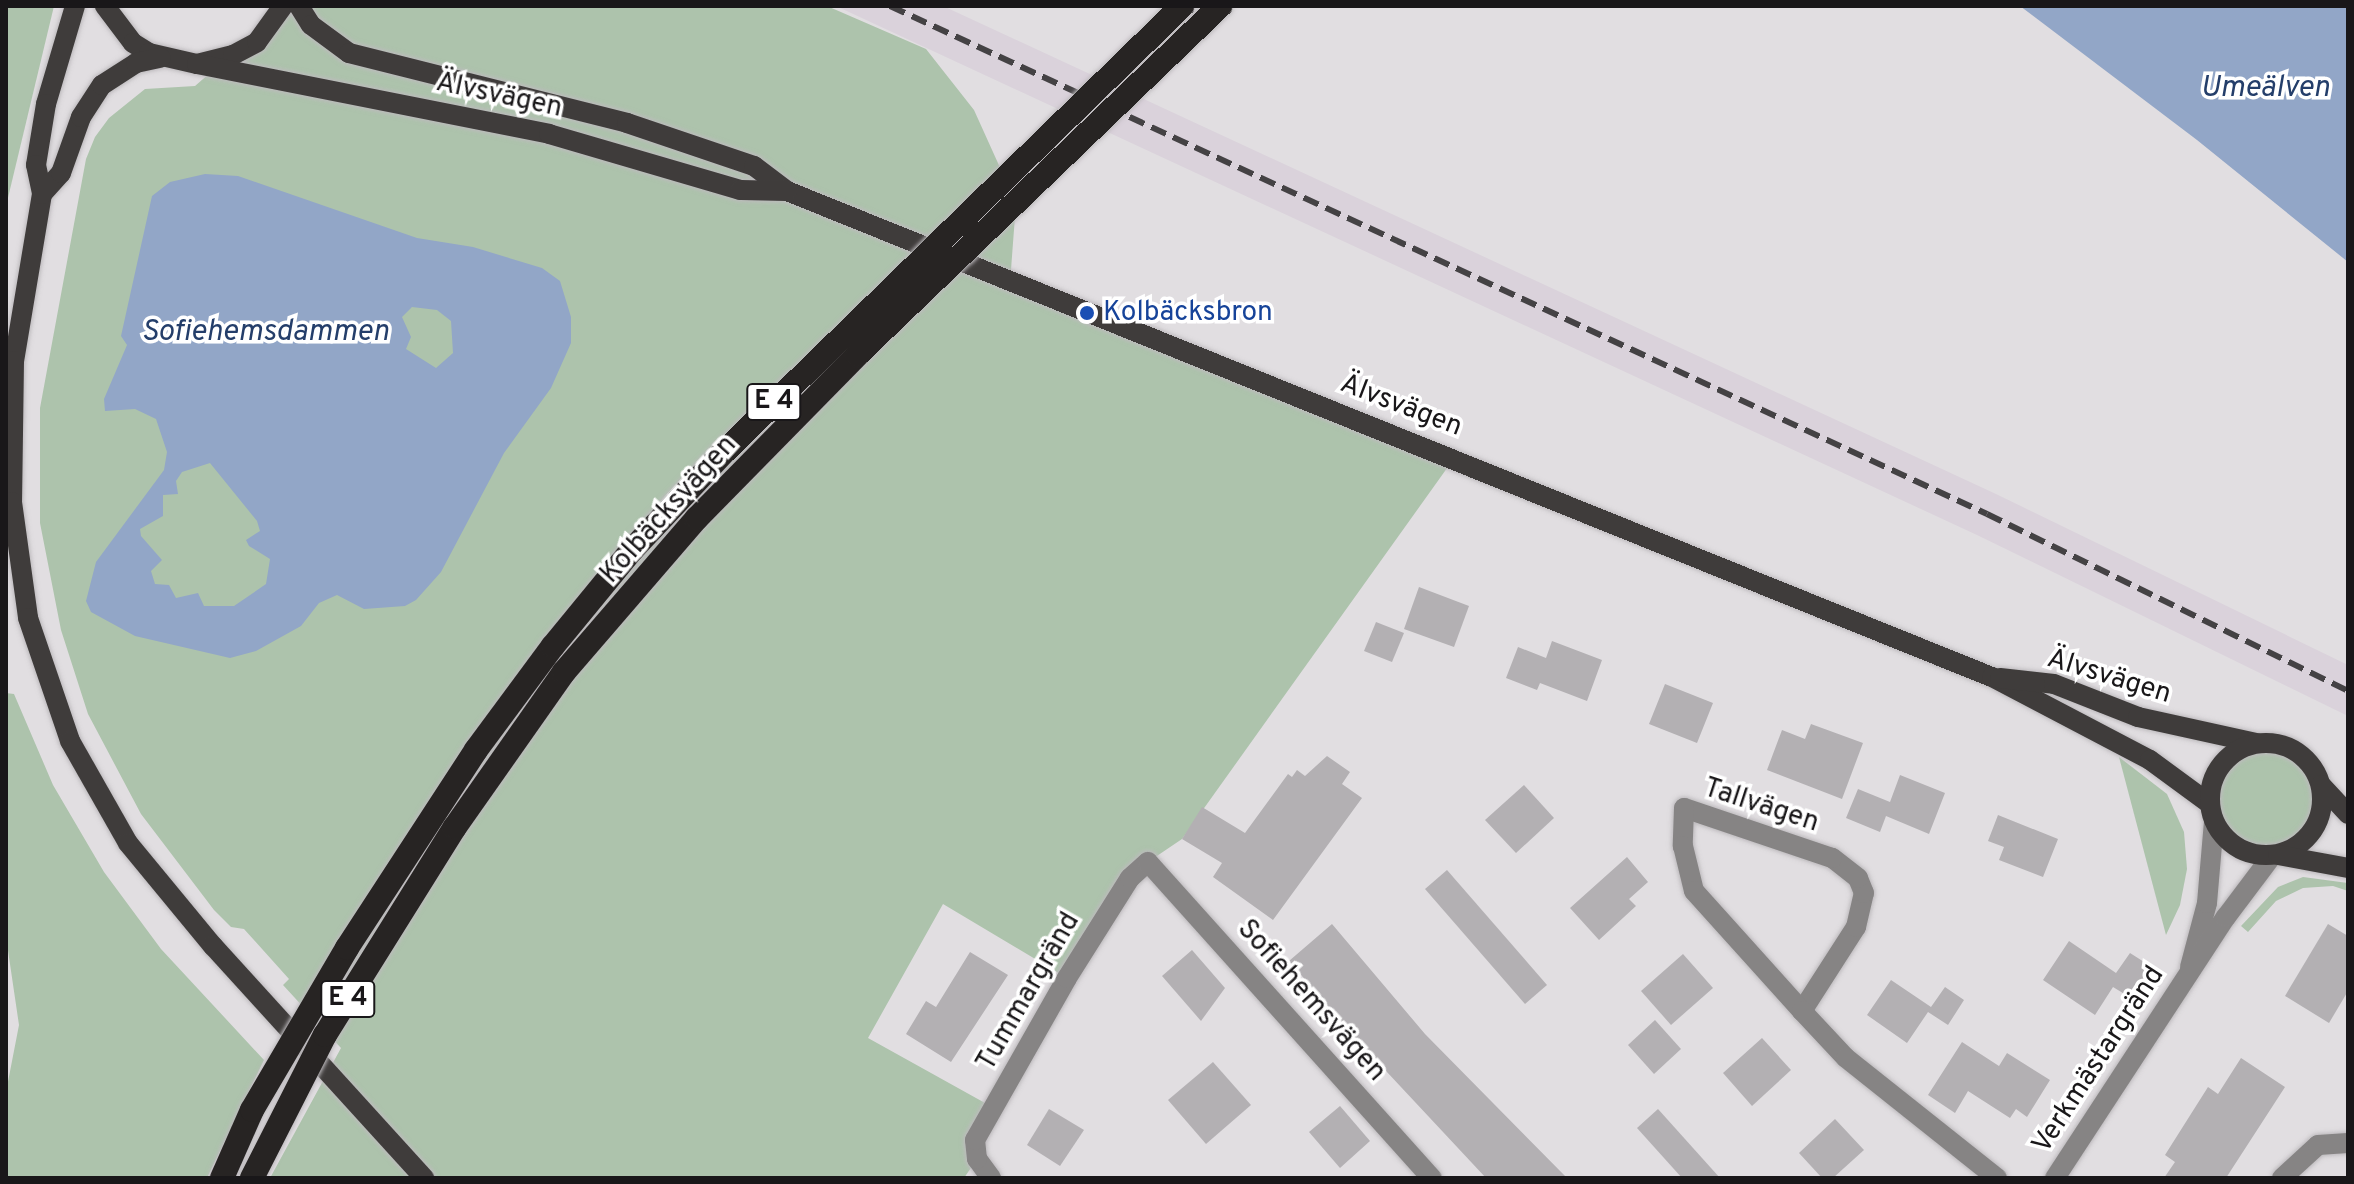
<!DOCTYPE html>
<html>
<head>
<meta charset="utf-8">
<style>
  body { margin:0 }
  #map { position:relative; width:2354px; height:1184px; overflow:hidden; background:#e1dee1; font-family:Overpass,sans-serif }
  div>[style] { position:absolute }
  .built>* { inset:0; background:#dad2db }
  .green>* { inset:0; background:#adc3ac }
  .round { border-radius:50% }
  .water>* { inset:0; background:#92a6c7 }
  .building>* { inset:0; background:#b3b0b3 }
  .roads { filter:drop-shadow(0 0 2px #bdbabd) drop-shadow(0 0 2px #bdbabd) }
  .minor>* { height:20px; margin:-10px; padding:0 10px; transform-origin:10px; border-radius:10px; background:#868484 }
  .major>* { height:20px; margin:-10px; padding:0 10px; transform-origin:10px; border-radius:10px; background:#3f3c3b }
  .major>.ring { margin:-10px; padding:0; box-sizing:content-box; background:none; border:20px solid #3f3c3b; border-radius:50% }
  .rail>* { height:6px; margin-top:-3px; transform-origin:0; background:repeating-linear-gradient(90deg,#444244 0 16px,transparent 0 24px) }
  .bridges { filter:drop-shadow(0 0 2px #bdbabd) drop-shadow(0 0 2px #bdbabd) }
  .highway-bridge>* { height:24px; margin:-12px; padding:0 12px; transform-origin:12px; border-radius:12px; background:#272423 }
  .dots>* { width:22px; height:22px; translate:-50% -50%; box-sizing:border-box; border:4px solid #fff; border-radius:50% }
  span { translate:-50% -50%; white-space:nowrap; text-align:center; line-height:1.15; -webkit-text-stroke:7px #fff; paint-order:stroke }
  .shield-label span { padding:2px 6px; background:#fff; border:2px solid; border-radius:6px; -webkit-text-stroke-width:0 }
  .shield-label { font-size:26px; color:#191719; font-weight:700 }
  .street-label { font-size:28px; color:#191719 }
  .transit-label { font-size:28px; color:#164399 }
  .left { translate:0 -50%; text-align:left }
  .water-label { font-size:30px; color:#243e6a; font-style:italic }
  .frame { position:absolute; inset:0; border:8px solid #191719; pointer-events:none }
</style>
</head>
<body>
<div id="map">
  <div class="built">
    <i style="clip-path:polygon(836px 6px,943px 6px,1996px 494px,2348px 665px,2348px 716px,1977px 535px)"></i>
  </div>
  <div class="green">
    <i style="clip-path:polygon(6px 6px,54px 6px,6px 206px)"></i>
    <i style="clip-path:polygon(287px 6px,827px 6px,926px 49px,974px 110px,1016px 203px,1010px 283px,1455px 457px,1182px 839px,1148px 862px,1067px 978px,943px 904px,868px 1038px,994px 1108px,977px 1159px,964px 1178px,270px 1178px,341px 1048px,283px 985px,289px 979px,244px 929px,231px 927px,214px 910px,141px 814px,88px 714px,61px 630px,40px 523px,40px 408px,86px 159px,95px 137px,109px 118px,145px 89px,195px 86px)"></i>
    <i style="clip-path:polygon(6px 693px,14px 694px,53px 785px,104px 872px,161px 949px,264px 1060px,207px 1178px,6px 1178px,6px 1092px,19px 1025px,6px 937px)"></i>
    <i class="round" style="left:2210px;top:743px;width:112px;height:112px"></i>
    <i style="clip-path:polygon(2119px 757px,2167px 794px,2184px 832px,2187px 869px,2180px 905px,2166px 935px)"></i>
    <i style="clip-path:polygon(2303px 877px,2348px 883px,2348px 891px,2333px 886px,2303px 888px,2276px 901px,2248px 932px,2241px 926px,2278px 887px)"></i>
  </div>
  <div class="water">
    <i style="clip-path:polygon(2020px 6px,2348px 6px,2348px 262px,2197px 140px)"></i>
    <i style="clip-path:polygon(evenodd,205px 174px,238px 176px,417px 238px,473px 247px,542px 268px,560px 281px,571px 317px,571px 343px,551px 388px,504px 453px,441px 572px,416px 600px,405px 606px,364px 609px,337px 595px,319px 603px,301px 626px,256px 651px,230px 658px,135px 636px,91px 612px,86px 601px,96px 562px,164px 470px,167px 452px,156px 419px,135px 409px,105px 411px,104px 399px,127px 345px,121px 336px,152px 196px,170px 182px,205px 174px,412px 307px,437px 310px,451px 321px,453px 353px,436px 368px,406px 349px,411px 337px,402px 317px,412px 307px,205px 174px,210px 463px,257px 521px,260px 531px,246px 540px,249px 546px,270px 559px,266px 584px,234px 606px,204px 606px,198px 593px,176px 598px,169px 585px,155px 584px,151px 571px,162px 560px,141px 536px,140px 529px,163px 516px,163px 495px,178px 494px,176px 481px,182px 472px,210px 463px)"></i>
  </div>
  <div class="building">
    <i style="clip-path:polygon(1419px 587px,1469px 606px,1454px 647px,1404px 629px)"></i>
    <i style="clip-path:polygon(1376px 622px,1404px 633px,1392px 662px,1364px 651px)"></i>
    <i style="clip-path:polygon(1552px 641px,1602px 660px,1587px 701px,1540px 683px,1537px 690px,1506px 678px,1518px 647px,1546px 658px)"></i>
    <i style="clip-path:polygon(1665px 684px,1713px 703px,1697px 743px,1649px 724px)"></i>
    <i style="clip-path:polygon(1811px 724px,1863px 743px,1842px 799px,1767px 770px,1782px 730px,1805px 739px)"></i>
    <i style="clip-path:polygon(1327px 756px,1350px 772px,1342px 784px,1362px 798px,1273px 920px,1213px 877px,1222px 863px,1182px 839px,1202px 807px,1245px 833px,1288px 774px,1292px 777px,1297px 770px,1305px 776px)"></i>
    <i style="clip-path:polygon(1900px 775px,1945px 793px,1929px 834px,1886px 816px,1880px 832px,1846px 818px,1858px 789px,1890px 802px)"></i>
    <i style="clip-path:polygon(1524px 785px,1554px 818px,1516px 853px,1485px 820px)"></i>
    <i style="clip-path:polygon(1998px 815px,2058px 839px,2043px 877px,1999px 860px,2004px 847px,1988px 841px)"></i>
    <i style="clip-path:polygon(1627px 857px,1648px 882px,1629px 899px,1636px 906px,1599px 940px,1570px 908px)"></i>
    <i style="clip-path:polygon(1447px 870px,1547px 985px,1525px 1004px,1425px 889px)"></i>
    <i style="clip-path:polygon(1332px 924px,1425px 1034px,1567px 1178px,1486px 1178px,1358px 1041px,1289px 961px)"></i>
    <i style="clip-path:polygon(2328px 924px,2348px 936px,2348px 991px,2329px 1023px,2285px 996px)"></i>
    <i style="clip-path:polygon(2069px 941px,2116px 973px,2130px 953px,2152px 967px,2131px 998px,2113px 987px,2095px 1015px,2043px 980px)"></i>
    <i style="clip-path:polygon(1192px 950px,1225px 988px,1201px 1021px,1162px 976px)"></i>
    <i style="clip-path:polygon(970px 952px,1008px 975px,951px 1062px,906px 1034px,926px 1001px,936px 1007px)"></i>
    <i style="clip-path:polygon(1683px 954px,1713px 988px,1671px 1025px,1641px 991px)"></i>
    <i style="clip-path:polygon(1891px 980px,1931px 1007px,1945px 987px,1964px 1000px,1948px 1025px,1928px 1012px,1907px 1043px,1867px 1015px)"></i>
    <i style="clip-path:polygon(1655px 1020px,1681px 1049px,1654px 1074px,1628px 1045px)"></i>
    <i style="clip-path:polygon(1762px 1038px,1791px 1070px,1752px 1106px,1723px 1073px)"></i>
    <i style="clip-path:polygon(1962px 1042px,1999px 1066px,2007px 1053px,2050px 1080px,2027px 1117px,2016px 1109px,2010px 1118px,1968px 1091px,1955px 1113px,1928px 1095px)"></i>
    <i style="clip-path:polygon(2241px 1058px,2285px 1087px,2226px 1178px,2164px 1178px,2175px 1162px,2165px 1155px,2208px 1087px,2218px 1094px)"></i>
    <i style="clip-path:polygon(1213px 1062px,1251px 1105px,1206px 1144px,1168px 1100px)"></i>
    <i style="clip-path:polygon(1340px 1106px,1370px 1141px,1340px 1168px,1309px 1132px)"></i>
    <i style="clip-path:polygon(1049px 1109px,1084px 1130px,1060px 1166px,1027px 1145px)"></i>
    <i style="clip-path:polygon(1658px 1109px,1720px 1178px,1682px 1178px,1637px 1128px)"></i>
    <i style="clip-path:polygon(1835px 1119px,1864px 1150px,1833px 1178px,1822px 1178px,1799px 1153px)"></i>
  </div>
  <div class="roads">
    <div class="minor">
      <i style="left:2190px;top:967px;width:66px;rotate:-75.1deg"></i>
      <i style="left:2207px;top:903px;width:81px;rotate:-85.1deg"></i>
      <i style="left:1802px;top:1011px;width:100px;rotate:-57.3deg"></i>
      <i style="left:1856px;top:927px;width:35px;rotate:-77deg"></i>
      <i style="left:1864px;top:893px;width:16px;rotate:-112deg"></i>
      <i style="left:1858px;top:878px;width:33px;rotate:-142deg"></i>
      <i style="left:1832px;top:858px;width:156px;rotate:-161.3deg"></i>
      <i style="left:1684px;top:808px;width:38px;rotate:92deg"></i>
      <i style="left:1683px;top:846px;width:46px;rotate:76.3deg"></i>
      <i style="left:1694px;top:891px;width:161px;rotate:48deg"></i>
      <i style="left:1802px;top:1011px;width:64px;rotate:46.9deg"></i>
      <i style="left:1846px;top:1058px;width:193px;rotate:38.5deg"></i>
      <i style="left:991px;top:1178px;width:24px;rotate:-126deg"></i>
      <i style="left:977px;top:1159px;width:19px;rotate:-96deg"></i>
      <i style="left:975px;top:1140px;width:186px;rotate:-60.4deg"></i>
      <i style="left:1067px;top:978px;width:118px;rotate:-57.8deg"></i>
      <i style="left:1130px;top:878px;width:24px;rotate:-42deg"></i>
      <i style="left:1148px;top:862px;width:425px;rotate:48.1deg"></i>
      <i style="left:2055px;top:1178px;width:312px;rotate:-56.8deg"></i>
      <i style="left:2226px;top:917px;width:76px;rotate:-53deg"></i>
      <i style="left:2282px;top:1178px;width:49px;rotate:-42.5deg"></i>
      <i style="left:2318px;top:1145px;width:30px;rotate:-4deg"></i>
    </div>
    <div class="major">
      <i style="left:75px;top:6px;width:102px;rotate:106.5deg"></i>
      <i style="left:46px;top:104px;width:62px;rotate:99.3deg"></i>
      <i style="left:36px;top:165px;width:30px;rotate:78deg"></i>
      <i style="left:42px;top:194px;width:169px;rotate:99.5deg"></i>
      <i style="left:14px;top:361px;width:141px;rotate:90.8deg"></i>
      <i style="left:12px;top:502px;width:117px;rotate:82.1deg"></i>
      <i style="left:28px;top:618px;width:130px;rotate:71.1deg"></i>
      <i style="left:70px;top:741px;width:117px;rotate:60.4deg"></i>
      <i style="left:128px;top:843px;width:134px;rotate:50.5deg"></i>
      <i style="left:213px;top:946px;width:314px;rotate:47.7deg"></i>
      <i style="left:105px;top:6px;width:46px;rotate:52.9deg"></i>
      <i style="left:133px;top:43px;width:19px;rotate:32deg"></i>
      <i style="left:149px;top:53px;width:49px;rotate:12.9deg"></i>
      <i style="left:197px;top:64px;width:37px;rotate:-14deg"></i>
      <i style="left:233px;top:55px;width:27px;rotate:-28deg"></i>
      <i style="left:257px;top:42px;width:44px;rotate:-54.2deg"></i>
      <i style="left:299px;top:6px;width:22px;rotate:58deg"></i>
      <i style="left:311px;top:25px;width:47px;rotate:36.4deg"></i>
      <i style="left:349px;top:53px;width:287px;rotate:14.1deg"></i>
      <i style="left:627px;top:123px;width:134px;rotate:18.7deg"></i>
      <i style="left:754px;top:166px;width:41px;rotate:37.1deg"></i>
      <i style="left:787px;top:191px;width:1299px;rotate:21.97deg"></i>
      <i style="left:1992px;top:677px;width:178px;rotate:27.7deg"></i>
      <i style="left:2150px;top:760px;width:74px;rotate:36.3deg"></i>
      <i style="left:197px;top:64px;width:359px;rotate:11.2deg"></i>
      <i style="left:549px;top:134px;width:199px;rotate:16.3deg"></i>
      <i style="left:740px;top:190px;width:47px;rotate:1.2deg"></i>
      <i style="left:42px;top:194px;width:28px;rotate:-48deg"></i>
      <i style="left:61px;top:173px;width:59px;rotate:-70.3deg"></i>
      <i style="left:81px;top:117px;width:38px;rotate:-57deg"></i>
      <i style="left:102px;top:85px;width:40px;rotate:-32.9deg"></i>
      <i style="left:136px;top:63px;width:25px;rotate:-12deg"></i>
      <i style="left:2000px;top:678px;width:54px;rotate:6.3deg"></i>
      <i style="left:2054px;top:684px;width:90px;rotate:21.4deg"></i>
      <i style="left:2138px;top:717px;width:121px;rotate:12.4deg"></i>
      <i class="ring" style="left:2210px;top:743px;width:92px;height:92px"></i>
      <i style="left:2321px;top:785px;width:40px;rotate:47deg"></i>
      <i style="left:2278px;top:855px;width:71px;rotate:10.5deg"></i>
    </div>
  </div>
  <div class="rail">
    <i style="left:890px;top:6px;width:1209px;rotate:24.85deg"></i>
    <i style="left:1987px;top:514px;width:402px;rotate:26.1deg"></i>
  </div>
  <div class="bridges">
    <div class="highway-bridge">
      <i style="left:222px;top:1178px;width:74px;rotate:-66.2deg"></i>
      <i style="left:252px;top:1110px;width:188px;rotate:-59.6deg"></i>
      <i style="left:347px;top:948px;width:236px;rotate:-56.9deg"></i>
      <i style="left:476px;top:750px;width:129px;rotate:-53.5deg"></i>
      <i style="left:553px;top:646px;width:123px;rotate:-50.6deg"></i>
      <i style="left:631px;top:551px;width:134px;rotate:-46.8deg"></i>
      <i style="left:723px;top:453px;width:641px;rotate:-44.24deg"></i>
      <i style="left:252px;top:1178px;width:161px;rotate:-63deg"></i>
      <i style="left:325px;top:1035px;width:245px;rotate:-58deg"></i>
      <i style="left:455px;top:827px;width:189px;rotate:-54.9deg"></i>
      <i style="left:564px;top:672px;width:203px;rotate:-49.2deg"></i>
      <i style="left:697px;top:518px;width:228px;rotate:-45.5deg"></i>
      <i style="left:857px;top:355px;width:504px;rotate:-43.87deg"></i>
    </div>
  </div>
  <div class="dots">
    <i style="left:1087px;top:313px;background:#1a4fb4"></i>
  </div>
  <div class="shield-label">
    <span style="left:774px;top:402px">E 4</span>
    <span style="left:348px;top:999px">E 4</span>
  </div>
  <div class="street-label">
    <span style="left:499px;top:96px;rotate:12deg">Älvsvägen</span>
    <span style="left:1401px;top:406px;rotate:21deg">Älvsvägen</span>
    <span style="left:669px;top:510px;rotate:-48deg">Kolbäcksvägen</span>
    <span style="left:2109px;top:677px;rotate:17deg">Älvsvägen</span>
    <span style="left:1761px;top:806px;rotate:18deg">Tallvägen</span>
    <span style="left:1029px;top:992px;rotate:-60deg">Tummargränd</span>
    <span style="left:1311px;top:1001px;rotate:48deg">Sofiehemsvägen</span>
    <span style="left:2099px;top:1060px;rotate:-57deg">Verkmästargränd</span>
  </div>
  <div class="transit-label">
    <span class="left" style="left:1103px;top:313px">Kolbäcksbron</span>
  </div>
  <div class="water-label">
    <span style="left:2265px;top:89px">Umeälven</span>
    <span style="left:265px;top:333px">Sofiehemsdammen</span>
  </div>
  <div class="frame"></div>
</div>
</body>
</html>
